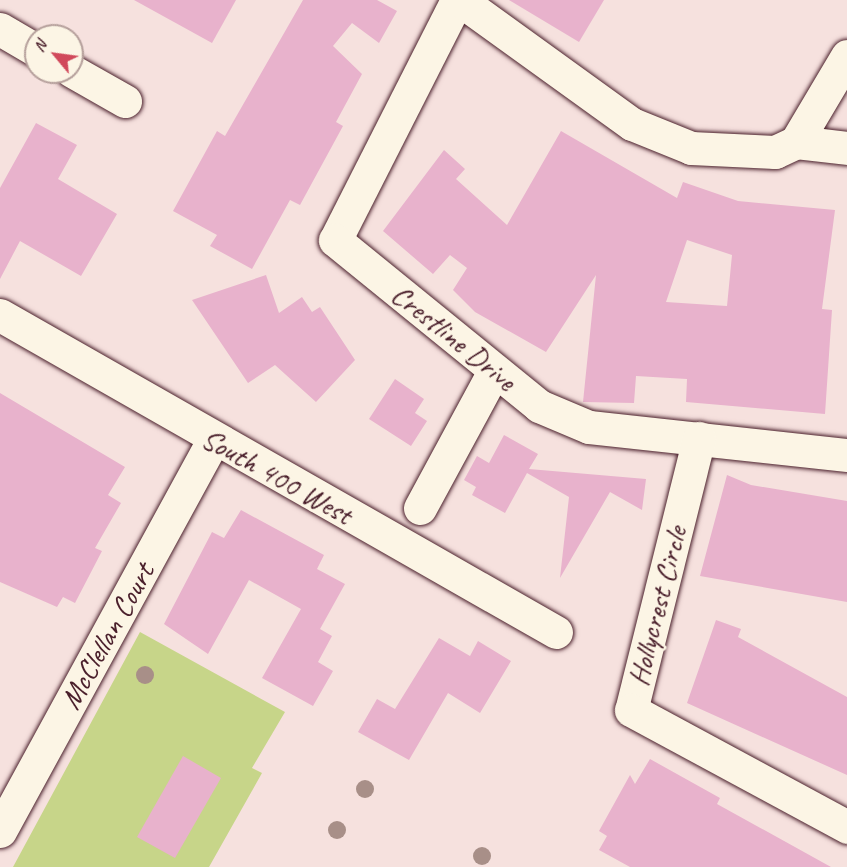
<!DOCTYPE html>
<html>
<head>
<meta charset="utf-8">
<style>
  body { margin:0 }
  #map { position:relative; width:847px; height:867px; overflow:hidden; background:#f6e1de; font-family:Caveat,sans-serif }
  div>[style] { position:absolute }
  .green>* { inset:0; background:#c7d589 }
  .building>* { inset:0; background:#e8b2cc }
  .roads { filter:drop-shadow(0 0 2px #4a1f2b) drop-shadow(0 0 2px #4a1f2b) }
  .minor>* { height:33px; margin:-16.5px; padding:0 16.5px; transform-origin:16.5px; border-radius:16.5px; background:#fcf5e5 }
  .trees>* { width:18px; height:18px; margin:-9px; border-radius:50%; background:#a88f88 }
  span { translate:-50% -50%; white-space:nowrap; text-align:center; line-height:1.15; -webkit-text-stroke:5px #fcf5e5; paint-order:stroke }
  .street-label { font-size:30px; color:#4a1f2b }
  .north { position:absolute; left:24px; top:24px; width:60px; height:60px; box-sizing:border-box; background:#fcf5e5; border:2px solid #b59f9b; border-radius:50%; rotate:299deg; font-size:16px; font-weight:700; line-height:24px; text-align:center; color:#4a1f2b }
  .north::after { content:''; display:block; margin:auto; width:21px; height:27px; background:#d1495b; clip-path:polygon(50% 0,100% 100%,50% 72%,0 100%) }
</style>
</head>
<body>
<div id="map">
  <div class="green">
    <i style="clip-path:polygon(140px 632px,285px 712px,252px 768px,262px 773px,209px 867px,13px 867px)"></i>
  </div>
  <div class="building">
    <i style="clip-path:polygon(134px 0,236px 0,212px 43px)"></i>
    <i style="clip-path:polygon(303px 0,377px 0,397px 11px,379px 43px,352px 23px,333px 46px,362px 74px,336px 122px,343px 126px,300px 205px,290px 200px,252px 269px,210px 246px,217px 235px,173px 211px,217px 131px,225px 136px)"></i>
    <i style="clip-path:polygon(509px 0,604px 0,579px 42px)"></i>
    <i style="clip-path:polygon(36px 123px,77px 145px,58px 179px,117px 214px,81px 276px,20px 241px,0 279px,0 188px)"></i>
    <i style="clip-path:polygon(evenodd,561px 131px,677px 198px,683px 182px,738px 201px,835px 210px,822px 309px,832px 310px,825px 414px,686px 402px,687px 379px,636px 376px,634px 403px,583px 402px,596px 275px,546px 352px,475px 312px,453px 290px,467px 268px,450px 255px,433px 274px,383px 231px,444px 150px,465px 169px,456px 179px,507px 225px,561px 131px,687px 240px,732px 255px,727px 306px,666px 302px,687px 240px)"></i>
    <i style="clip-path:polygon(266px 275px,279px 313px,302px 297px,312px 312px,320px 307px,355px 360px,316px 402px,275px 365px,248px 383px,192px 300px)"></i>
    <i style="clip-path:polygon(395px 379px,424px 399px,415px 413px,427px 421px,411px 446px,369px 419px)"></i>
    <i style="clip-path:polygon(0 393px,125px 467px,108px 495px,121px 503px,95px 548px,102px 551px,75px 603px,63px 597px,57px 607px,0 582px)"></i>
    <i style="clip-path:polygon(504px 435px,538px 454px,529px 469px,646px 479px,642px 510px,610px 492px,560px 578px,569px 497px,527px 473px,505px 513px,472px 495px,476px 487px,464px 480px,477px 456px,489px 463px)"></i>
    <i style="clip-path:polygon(727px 475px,751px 485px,847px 501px,847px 602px,700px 576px)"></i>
    <i style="clip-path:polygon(241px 510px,324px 555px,317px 569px,345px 584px,320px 629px,332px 636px,318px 662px,333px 671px,313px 706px,262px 678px,301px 609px,249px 580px,208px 654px,164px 624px,212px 532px,224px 538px)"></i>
    <i style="clip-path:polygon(716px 620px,741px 629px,738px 637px,847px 697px,847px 775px,687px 703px)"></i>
    <i style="clip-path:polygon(439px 638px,470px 656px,478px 641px,511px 661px,480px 713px,448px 693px,409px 760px,358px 732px,377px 699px,395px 709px)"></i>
    <i style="clip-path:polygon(183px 756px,221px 778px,175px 858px,137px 837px)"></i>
    <i style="clip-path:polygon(650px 759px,720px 798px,717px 804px,831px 867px,630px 867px,599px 850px,607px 836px,599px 831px,630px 775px,635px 784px)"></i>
  </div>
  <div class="roads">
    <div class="minor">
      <i style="left:457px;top:0;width:269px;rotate:116.9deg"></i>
      <i style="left:335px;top:240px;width:263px;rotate:39.1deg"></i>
      <i style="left:539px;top:406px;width:54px;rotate:22.8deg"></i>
      <i style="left:589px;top:427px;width:260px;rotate:6.2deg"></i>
      <i style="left:460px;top:0;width:212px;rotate:35.8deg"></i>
      <i style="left:632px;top:124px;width:64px;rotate:22.1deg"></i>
      <i style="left:691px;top:148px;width:84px;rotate:2.7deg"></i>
      <i style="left:775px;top:152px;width:23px;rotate:-25deg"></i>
      <i style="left:796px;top:142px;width:100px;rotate:-59.3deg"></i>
      <i style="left:0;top:29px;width:42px;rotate:30.3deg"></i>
      <i style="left:72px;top:71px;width:61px;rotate:29.5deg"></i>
      <i style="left:796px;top:142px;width:51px;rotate:6.7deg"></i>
      <i style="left:0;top:315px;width:640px;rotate:29.69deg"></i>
      <i style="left:699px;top:438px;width:280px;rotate:104deg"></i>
      <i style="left:631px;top:710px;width:246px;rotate:28.4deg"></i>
      <i style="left:420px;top:508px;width:156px;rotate:-61.6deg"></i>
      <i style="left:0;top:831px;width:445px;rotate:-61.4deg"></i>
    </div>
  </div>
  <div class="trees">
    <i style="left:145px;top:675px"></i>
    <i style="left:365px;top:789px"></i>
    <i style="left:337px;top:830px"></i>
    <i style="left:482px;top:856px"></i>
  </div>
  <div class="street-label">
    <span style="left:454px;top:337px;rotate:39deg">Crestline Drive</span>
    <span style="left:277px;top:476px;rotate:29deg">South 400 West</span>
    <span style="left:657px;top:606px;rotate:-76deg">Hollycrest Circle</span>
    <span style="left:107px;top:636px;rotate:-61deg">McClellan Court</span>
  </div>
  <div class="north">N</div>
</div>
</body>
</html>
